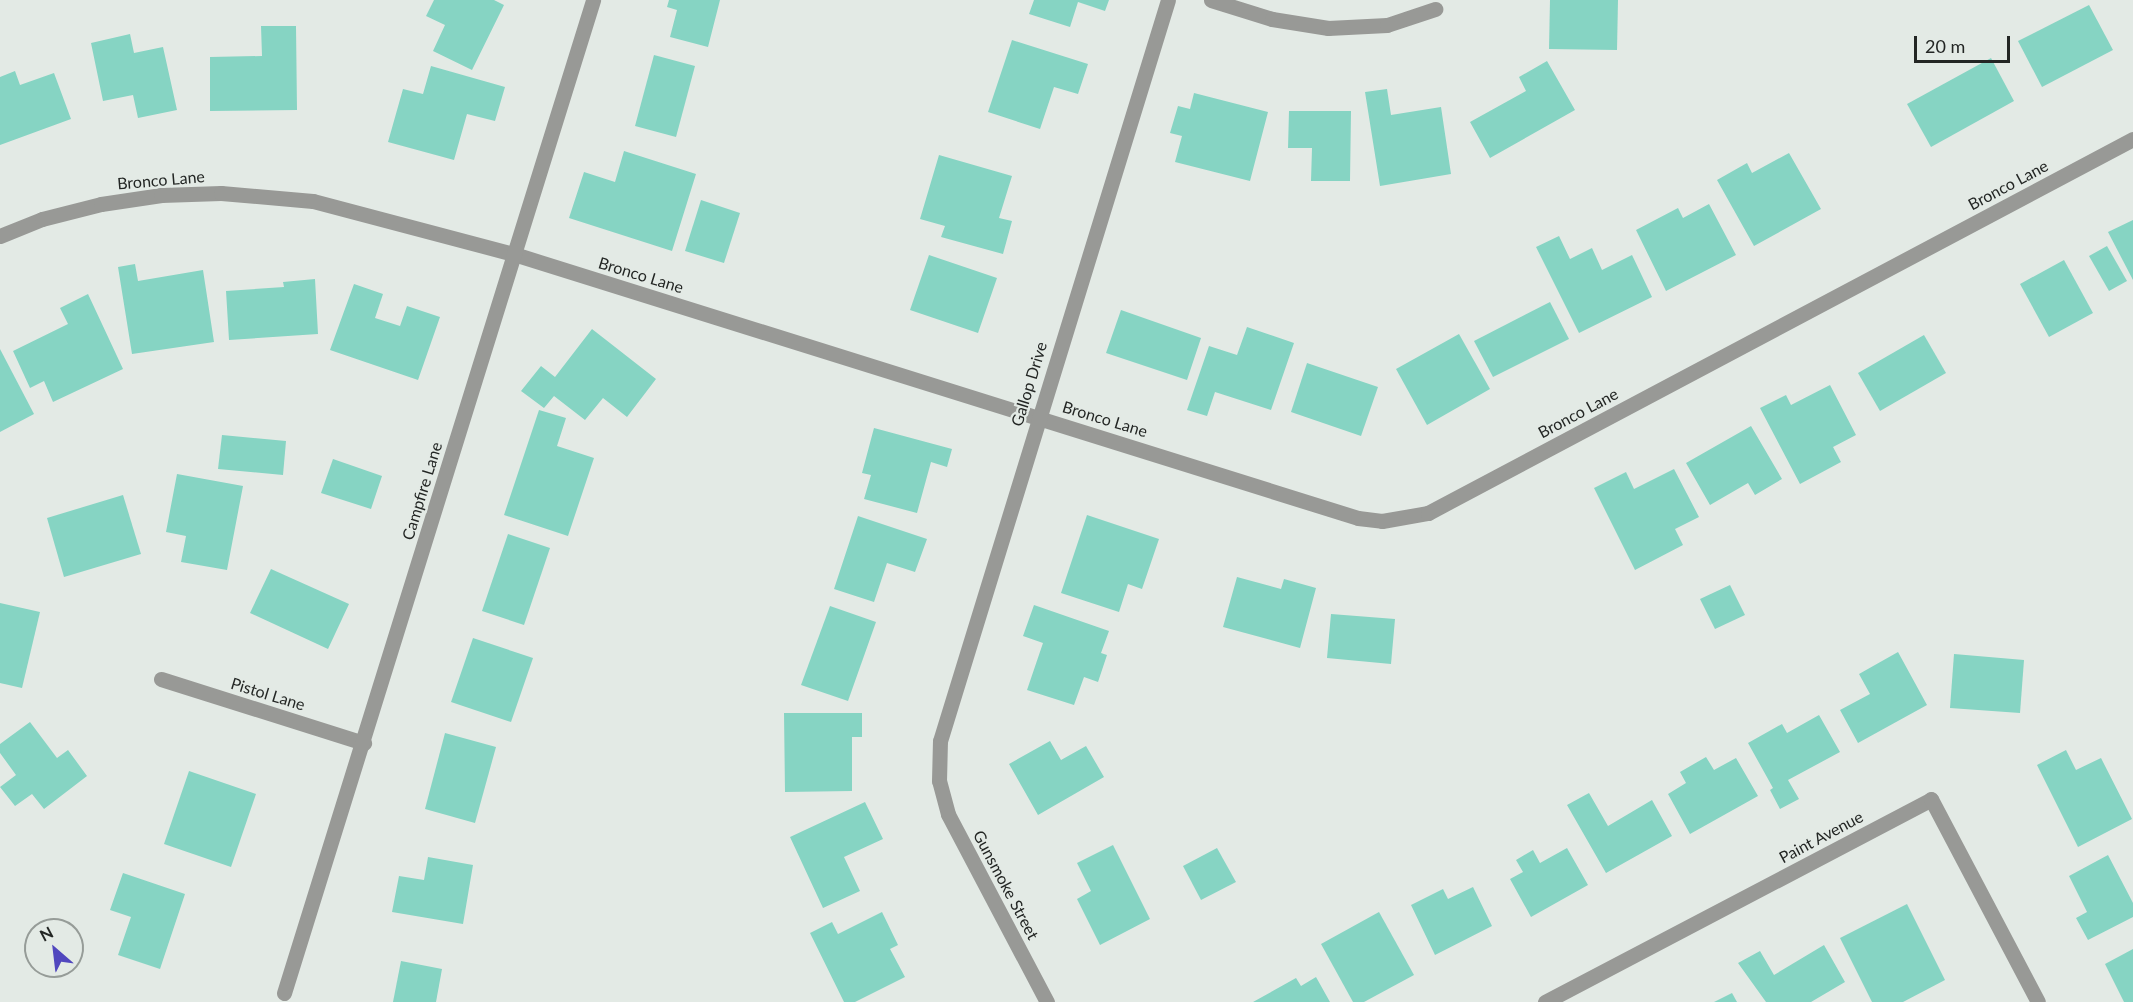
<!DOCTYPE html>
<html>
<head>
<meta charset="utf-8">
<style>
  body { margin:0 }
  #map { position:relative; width:2133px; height:1002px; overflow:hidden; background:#e3eae5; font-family:Lato,sans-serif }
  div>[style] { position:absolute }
  .building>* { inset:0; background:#86d4c3 }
  .minor>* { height:15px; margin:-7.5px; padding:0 7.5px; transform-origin:7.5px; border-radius:7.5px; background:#989996 }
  span { translate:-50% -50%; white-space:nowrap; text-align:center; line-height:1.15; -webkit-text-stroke:4.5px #e3eae5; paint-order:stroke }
  .street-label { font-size:16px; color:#232624 }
  .north { position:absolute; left:24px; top:918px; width:60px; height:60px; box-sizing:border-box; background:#e3eae5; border:2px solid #969c98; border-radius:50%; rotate:332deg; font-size:16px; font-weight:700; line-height:24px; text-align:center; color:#232624 }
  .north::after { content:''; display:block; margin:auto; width:21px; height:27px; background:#5147be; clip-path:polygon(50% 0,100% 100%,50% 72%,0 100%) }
  .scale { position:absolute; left:1914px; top:36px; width:96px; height:27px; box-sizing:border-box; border:3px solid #232624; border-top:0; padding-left:8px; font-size:18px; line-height:21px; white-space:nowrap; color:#232624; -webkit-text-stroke:4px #e3eae5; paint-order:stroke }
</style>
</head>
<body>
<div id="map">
  <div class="building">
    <i style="clip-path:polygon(434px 0,494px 0,504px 5px,472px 70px,433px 51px,445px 25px,426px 16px)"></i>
    <i style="clip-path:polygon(669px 0,720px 0,708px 47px,670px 37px,677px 10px,667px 7px)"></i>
    <i style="clip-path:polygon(1034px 0,1109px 0,1105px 11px,1078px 2px,1070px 27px,1029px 14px)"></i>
    <i style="clip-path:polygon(1550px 0,1618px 0,1617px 50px,1549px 49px)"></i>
    <i style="clip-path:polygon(2089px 5px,2113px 50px,2042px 87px,2018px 41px)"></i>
    <i style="clip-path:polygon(261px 26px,296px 26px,297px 110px,210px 111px,210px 57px,262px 56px)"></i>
    <i style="clip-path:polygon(130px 34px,134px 53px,163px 47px,177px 110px,138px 118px,133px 95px,103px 101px,91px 43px)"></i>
    <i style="clip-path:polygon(1012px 40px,1088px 64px,1078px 94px,1054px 87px,1040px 129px,988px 112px)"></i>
    <i style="clip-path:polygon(654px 55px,695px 66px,676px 137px,635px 126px)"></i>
    <i style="clip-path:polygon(1991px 58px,2014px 101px,1931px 147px,1907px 104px)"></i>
    <i style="clip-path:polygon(1547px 61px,1575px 110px,1490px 158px,1470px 122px,1526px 91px,1519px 77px)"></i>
    <i style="clip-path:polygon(431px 66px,505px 87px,495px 121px,467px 114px,454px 160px,388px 142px,403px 89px,423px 94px)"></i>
    <i style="clip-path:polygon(15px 71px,20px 85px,54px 73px,71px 119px,0 145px,0 77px)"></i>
    <i style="clip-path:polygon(1387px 89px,1391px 115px,1441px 107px,1451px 174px,1380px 186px,1365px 92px)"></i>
    <i style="clip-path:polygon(1194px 93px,1268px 112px,1250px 181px,1175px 162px,1182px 136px,1170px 133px,1178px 106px,1190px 109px)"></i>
    <i style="clip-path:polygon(1289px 111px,1351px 111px,1350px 181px,1311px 181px,1312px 148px,1288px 148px)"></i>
    <i style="clip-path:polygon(624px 151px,696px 174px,672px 251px,569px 218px,584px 172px,615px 182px)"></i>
    <i style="clip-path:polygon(1789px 153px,1821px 209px,1754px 246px,1717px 180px,1747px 163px,1752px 173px)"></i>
    <i style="clip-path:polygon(939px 155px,1012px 176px,999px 218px,1012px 221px,1003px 254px,941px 237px,945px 226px,920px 219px)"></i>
    <i style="clip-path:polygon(701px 200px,740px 213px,724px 263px,685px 251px)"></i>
    <i style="clip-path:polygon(1709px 204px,1736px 255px,1666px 291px,1636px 230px,1678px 208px,1683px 218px)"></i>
    <i style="clip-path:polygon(2133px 220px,2133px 280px,2108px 232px)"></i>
    <i style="clip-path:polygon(1559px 236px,1570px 259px,1592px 248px,1602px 270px,1632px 255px,1652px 297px,1579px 333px,1536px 247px)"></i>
    <i style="clip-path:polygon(2107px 246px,2127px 281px,2109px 291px,2089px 256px)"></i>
    <i style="clip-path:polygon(929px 255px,997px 278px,978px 333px,910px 310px)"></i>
    <i style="clip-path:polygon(2064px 260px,2093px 313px,2049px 337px,2020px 284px)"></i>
    <i style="clip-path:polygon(135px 264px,138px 281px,203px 270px,214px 342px,132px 354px,118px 267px)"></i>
    <i style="clip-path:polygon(315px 279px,318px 334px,229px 340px,226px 291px,284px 287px,283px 282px)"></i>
    <i style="clip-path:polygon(354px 284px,383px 294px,375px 318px,400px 326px,407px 306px,440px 317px,418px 380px,330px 350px)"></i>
    <i style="clip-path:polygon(88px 294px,123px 369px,53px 402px,44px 381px,30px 388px,13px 351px,68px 324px,60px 308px)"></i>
    <i style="clip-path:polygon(1550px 302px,1569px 339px,1493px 377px,1474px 341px)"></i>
    <i style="clip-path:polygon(1121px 310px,1201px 338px,1187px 380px,1106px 353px)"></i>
    <i style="clip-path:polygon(1247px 327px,1294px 343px,1271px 410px,1215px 392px,1207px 416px,1187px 410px,1209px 346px,1237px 355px)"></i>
    <i style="clip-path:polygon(592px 329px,656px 379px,627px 417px,603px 398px,585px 420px,554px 396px,544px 408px,521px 391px,541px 366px,555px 377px)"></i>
    <i style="clip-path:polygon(1459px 334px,1490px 389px,1427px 425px,1396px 369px)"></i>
    <i style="clip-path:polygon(1924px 335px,1946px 373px,1880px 411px,1858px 373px)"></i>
    <i style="clip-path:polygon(0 349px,34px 414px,0 432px)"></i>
    <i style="clip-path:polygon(1307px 363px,1378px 387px,1361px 436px,1291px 412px)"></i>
    <i style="clip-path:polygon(1830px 385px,1856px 435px,1833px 447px,1841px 462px,1800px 484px,1760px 408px,1786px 395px,1791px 405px)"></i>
    <i style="clip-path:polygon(539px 410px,566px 418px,557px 446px,594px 458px,568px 536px,504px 515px)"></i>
    <i style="clip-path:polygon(1751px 426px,1782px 479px,1755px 495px,1748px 483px,1710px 505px,1686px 463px)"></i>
    <i style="clip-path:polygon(874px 428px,952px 449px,947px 467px,931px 462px,917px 513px,864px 499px,871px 475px,862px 473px)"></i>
    <i style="clip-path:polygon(222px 435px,286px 441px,283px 475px,218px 469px)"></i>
    <i style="clip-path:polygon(333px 459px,382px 476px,371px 509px,321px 493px)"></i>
    <i style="clip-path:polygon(1674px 469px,1699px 517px,1675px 529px,1683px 545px,1635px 570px,1594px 488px,1626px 472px,1634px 489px)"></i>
    <i style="clip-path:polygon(177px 474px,243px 486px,227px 570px,181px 562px,186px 536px,166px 532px)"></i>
    <i style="clip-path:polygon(123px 495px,141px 554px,64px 577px,47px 518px)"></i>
    <i style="clip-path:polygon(1087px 515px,1159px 539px,1142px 589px,1128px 584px,1119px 612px,1061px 593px)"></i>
    <i style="clip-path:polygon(858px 516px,927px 539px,915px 572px,887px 563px,874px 602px,834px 589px)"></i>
    <i style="clip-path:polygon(508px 534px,550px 548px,524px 625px,482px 611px)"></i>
    <i style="clip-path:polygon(271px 569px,349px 604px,328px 649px,250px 613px)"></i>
    <i style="clip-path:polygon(1237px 577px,1281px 589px,1284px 579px,1316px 588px,1300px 648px,1223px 627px)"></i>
    <i style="clip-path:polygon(1730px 585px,1745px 615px,1715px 629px,1700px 599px)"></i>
    <i style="clip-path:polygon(0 603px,40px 612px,22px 688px,0 683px)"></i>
    <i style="clip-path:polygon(1034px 605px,1109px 631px,1101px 653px,1107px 655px,1098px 682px,1084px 677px,1074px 705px,1027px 690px,1043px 643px,1023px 636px)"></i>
    <i style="clip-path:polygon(830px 606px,876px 622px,848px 701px,801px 685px)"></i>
    <i style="clip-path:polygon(1331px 614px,1395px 619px,1391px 664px,1327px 658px)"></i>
    <i style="clip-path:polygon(473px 638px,533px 658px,511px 722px,451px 702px)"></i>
    <i style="clip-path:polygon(1898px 652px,1927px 705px,1858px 743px,1840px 710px,1870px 694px,1859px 674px)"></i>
    <i style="clip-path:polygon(1954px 654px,2024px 660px,2020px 713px,1950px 708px)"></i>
    <i style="clip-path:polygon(784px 713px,862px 713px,862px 737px,852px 737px,852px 791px,785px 792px)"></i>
    <i style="clip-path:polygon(1819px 715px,1840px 752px,1788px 780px,1799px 799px,1780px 809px,1770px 790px,1773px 788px,1748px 743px,1782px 724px,1787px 733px)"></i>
    <i style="clip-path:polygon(30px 722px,57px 758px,68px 750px,87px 776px,44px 809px,32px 794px,15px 806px,0 787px,16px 775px,0 753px,0 744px)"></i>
    <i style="clip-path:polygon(445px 733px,496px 747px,475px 823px,425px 809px)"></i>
    <i style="clip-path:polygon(1050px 741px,1061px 760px,1086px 746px,1104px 777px,1038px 815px,1009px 764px)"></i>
    <i style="clip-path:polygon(2066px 750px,2076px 770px,2101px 758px,2132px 819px,2078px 847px,2037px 765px)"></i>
    <i style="clip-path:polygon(1706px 757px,1714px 770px,1736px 758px,1758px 796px,1690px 834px,1668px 794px,1686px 783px,1680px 772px)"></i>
    <i style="clip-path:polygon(189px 771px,256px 794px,231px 867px,164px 844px)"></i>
    <i style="clip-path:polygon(1589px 793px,1608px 826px,1652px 800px,1672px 836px,1606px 873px,1567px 805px)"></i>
    <i style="clip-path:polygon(865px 802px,883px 839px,844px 857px,860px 891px,823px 908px,790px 837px)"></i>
    <i style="clip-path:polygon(1113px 845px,1150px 919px,1100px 945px,1077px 899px,1091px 891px,1077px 863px)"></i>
    <i style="clip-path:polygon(1217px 848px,1236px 882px,1201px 900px,1183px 866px)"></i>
    <i style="clip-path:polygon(1567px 848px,1588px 885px,1531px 917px,1510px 879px,1523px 872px,1516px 860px,1533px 850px,1540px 863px)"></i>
    <i style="clip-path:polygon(2108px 855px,2133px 903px,2133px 917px,2088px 940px,2076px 918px,2087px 912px,2069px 876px)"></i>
    <i style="clip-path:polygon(428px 857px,473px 865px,463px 924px,392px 912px,399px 876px,424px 880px)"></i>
    <i style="clip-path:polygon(123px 873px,185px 894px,160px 969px,118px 955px,131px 917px,110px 910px)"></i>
    <i style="clip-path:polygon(1473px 887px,1492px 926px,1435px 955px,1411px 905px,1443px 889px,1448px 899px)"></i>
    <i style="clip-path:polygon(1907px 904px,1945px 980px,1903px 1002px,1872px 1002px,1840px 938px)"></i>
    <i style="clip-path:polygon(882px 912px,898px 945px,890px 949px,905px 977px,855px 1002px,844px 1002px,810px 933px,832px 922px,838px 934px)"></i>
    <i style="clip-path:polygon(1379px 912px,1414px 975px,1364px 1002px,1353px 1002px,1321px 944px)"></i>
    <i style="clip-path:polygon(1824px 945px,1845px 982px,1811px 1002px,1766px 1002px,1738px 963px,1760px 951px,1774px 975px)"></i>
    <i style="clip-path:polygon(2133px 949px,2133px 1002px,2124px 1002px,2105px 964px)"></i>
    <i style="clip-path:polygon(401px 961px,442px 969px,436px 1002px,393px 1002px)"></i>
    <i style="clip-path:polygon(1316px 977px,1330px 1002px,1253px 1002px,1296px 978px,1301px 986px)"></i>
    <i style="clip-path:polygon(1732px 993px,1737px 1002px,1714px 1002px)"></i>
  </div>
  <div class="minor">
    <i style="left:1211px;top:0;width:64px;rotate:17.3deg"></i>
    <i style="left:1272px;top:19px;width:57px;rotate:9.1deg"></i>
    <i style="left:1328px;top:28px;width:59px;rotate:-2.9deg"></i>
    <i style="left:1387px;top:25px;width:51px;rotate:-18.4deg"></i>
    <i style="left:0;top:236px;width:45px;rotate:-22deg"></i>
    <i style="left:42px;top:219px;width:61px;rotate:-14.3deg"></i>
    <i style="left:101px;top:204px;width:61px;rotate:-8.5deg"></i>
    <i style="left:161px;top:195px;width:60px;rotate:-1.9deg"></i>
    <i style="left:221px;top:193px;width:92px;rotate:5deg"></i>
    <i style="left:313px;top:201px;width:208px;rotate:14.8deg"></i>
    <i style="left:514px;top:254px;width:884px;rotate:17.37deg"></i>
    <i style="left:1358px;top:518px;width:24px;rotate:7deg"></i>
    <i style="left:1382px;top:521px;width:47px;rotate:-9.9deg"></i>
    <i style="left:1428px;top:513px;width:798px;rotate:-27.95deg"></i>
    <i style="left:161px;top:679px;width:213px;rotate:17.5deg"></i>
    <i style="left:284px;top:993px;width:1040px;rotate:-72.71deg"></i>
    <i style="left:1047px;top:1002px;width:212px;rotate:-117.8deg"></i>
    <i style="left:948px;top:814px;width:34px;rotate:-105deg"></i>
    <i style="left:939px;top:781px;width:40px;rotate:-88.6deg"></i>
    <i style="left:940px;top:741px;width:775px;rotate:-72.9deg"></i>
    <i style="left:1545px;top:1002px;width:436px;rotate:-27.7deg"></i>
    <i style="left:1931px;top:799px;width:229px;rotate:62.2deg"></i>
  </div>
  <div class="street-label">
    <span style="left:161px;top:180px;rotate:-5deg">Bronco Lane</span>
    <span style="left:2008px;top:185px;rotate:-28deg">Bronco Lane</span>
    <span style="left:641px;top:275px;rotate:17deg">Bronco Lane</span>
    <span style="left:1029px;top:384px;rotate:-73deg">Gallop Drive</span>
    <span style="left:1578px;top:413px;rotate:-28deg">Bronco Lane</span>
    <span style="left:1105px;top:419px;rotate:17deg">Bronco Lane</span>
    <span style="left:422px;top:491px;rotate:-73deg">Campfire Lane</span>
    <span style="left:268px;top:694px;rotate:17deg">Pistol Lane</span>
    <span style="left:1821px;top:837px;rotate:-28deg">Paint Avenue</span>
    <span style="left:1006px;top:885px;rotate:62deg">Gunsmoke Street</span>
  </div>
  <div class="north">N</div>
  <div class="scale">20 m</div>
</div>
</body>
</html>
